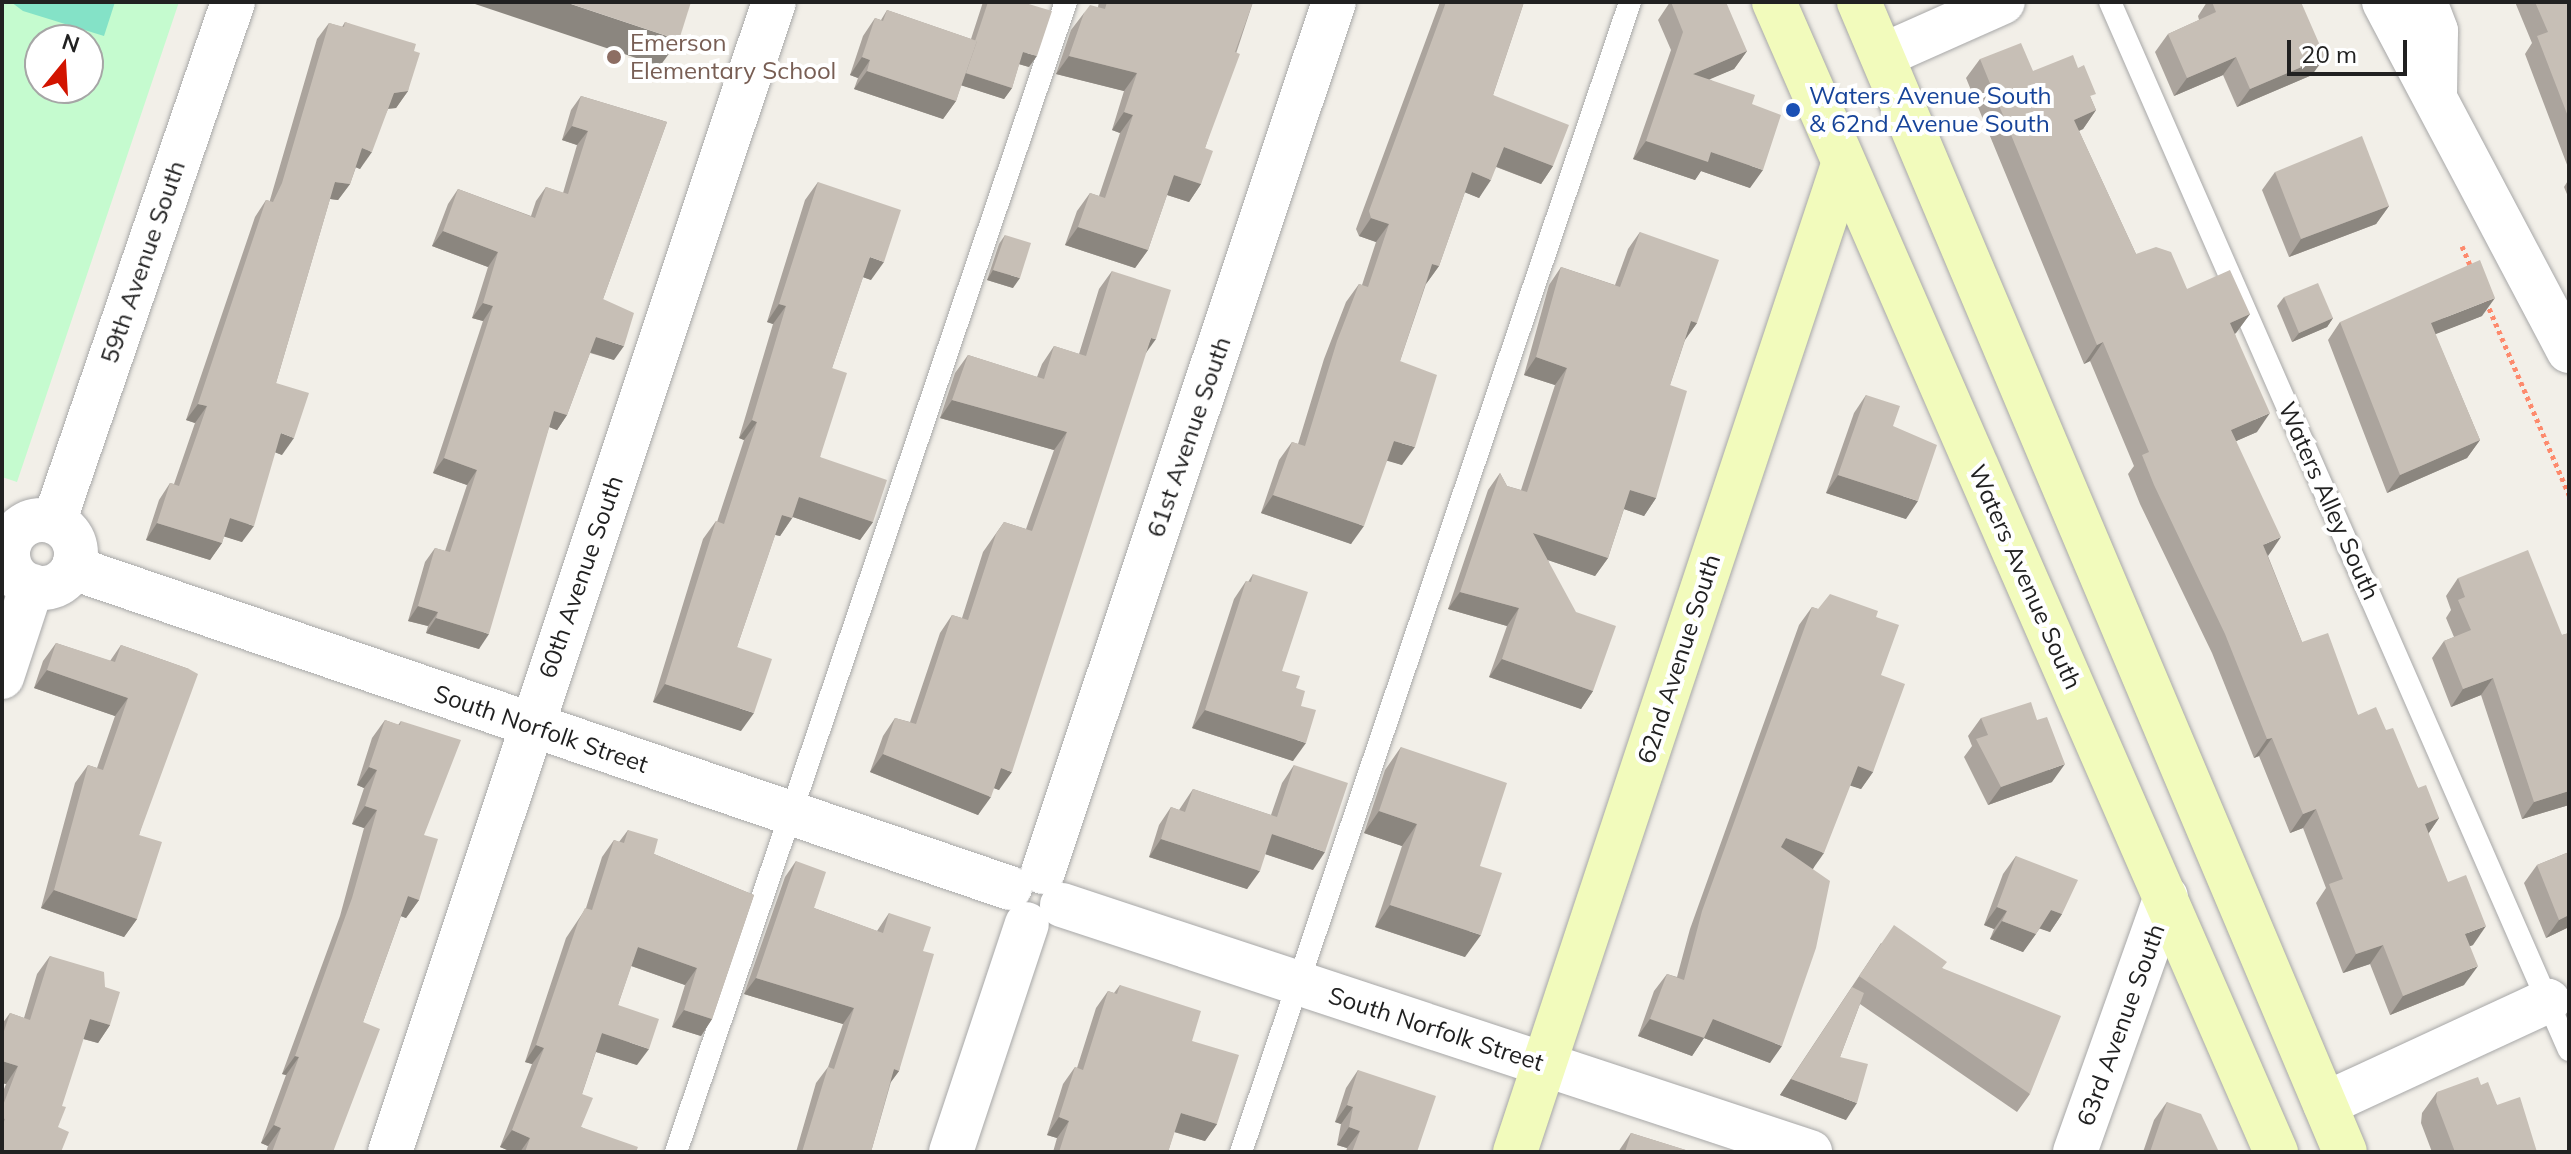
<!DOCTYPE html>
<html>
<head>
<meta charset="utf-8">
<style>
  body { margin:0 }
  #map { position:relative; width:2571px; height:1154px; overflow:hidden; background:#f2efe8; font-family:Mulish,sans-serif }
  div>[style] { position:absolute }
  .park>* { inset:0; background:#c5fbcf }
  .pitch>* { inset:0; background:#84e2c7 }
  .path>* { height:5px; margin-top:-2.5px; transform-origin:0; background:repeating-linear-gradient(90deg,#fd8a6d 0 4px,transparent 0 8px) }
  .roads { filter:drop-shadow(0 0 2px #a8a8a8) drop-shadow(0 0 2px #a8a8a8) }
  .lane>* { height:22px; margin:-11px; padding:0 11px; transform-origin:11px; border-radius:11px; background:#fff }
  .street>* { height:44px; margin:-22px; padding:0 22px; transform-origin:22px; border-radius:22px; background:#fff }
  .street>.ring { margin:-22px; padding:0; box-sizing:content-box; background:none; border:44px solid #fff; border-radius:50% }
  .secondary>* { height:44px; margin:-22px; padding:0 22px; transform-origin:22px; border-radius:22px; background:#f2fbbc }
  .wall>* { inset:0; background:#aba49d }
  .shaded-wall>* { inset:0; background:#8b867f }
  .building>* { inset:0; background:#c7bfb6 }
  .dots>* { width:22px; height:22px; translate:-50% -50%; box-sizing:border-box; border:4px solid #fff; border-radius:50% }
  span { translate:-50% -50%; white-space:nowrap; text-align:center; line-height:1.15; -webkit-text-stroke:8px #fff; paint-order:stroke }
  .education-label { font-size:24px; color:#785e54 }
  .left { translate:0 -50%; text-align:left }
  .transit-label { font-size:24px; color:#164399 }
  .street-label { font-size:24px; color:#212121 }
  .frame { position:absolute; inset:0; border:4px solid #212121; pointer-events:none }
  .north { position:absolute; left:24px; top:24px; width:80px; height:80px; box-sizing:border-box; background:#fff; border:2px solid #a6a6a6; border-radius:50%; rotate:18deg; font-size:22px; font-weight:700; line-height:32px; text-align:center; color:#212121 }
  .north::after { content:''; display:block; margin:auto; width:28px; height:36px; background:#d21400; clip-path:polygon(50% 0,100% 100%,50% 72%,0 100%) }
  .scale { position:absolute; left:2287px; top:40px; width:120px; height:36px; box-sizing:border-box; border:4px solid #212121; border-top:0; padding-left:10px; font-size:24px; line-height:28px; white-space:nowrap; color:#212121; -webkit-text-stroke:6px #fff; paint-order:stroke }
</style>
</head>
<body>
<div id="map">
  <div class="park">
    <i style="clip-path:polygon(evenodd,2px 2px,179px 2px,17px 482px,2px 477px,2px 2px,40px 40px,88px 40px,88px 88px,40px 88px,40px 40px)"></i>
  </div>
  <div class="pitch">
    <i style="clip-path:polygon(11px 2px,115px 2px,104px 36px,23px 11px)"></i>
  </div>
  <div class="path">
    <i style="left:2462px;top:246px;width:26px;rotate:67deg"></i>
    <i style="left:2486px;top:301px;width:211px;rotate:66.8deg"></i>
  </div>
  <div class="roads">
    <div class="lane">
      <i style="left:2110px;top:2px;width:1144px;rotate:66.35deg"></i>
      <i style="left:676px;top:1152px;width:1214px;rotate:-71.27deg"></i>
      <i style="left:1241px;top:1152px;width:1214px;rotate:-71.31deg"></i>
    </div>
    <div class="street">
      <i style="left:2384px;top:2px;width:395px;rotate:62.1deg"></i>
      <i style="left:2425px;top:2px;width:31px;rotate:69deg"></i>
      <i style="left:2436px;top:31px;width:64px;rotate:90.9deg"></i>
      <i style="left:1884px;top:55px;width:130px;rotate:-24deg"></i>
      <i class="ring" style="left:8px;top:520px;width:24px;height:24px"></i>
      <i style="left:54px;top:522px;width:550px;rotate:-71deg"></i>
      <i style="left:73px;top:568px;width:990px;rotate:18.86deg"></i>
      <i style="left:2px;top:677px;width:96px;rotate:-71.8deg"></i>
      <i style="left:1043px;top:872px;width:917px;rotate:-71.51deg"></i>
      <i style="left:1062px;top:905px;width:788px;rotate:18.27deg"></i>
      <i style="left:2325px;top:1104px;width:246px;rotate:-24.8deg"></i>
      <i style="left:390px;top:1152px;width:1212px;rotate:-71.54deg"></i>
      <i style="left:951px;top:1152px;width:240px;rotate:-71.6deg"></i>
      <i style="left:2075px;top:1152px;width:271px;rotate:-70.4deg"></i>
    </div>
    <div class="secondary">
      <i style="left:1774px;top:2px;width:1255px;rotate:66.42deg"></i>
      <i style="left:1859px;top:2px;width:1248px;rotate:67.09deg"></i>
      <i style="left:1515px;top:1152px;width:1040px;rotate:-71.62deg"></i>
    </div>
  </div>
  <div class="wall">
    <i style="clip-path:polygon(983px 2px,1022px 2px,1029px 67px,1019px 64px,1012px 88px,1004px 99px,961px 85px,956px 101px,943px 119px,854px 89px,858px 78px,850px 75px,863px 36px,875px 18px,881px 20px,887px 10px,971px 39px)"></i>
    <i style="clip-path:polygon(1099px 2px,1253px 2px,1205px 148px,1201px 184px,1189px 202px,1167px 195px,1148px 250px,1135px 268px,1065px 245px,1077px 211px,1090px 193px,1099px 196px,1120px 133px,1112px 130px,1124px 91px,1056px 74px,1071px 30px,1084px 13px,1098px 7px)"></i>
    <i style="clip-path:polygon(1440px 2px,1524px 2px,1493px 95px,1553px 166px,1541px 184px,1496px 167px,1479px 198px,1465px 192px,1439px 266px,1426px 284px,1400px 361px,1402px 465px,1387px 460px,1351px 544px,1261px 513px,1279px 460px,1292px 442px,1298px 444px,1324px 359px,1346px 302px,1359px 284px,1362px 285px,1376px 242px,1359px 236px,1356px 229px)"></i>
    <i style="clip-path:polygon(1670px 2px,1747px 51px,1734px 69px,1709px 79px,1752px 104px,1750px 188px,1701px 171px,1695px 180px,1633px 159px,1671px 50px,1658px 20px)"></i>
    <i style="clip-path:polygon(2207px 2px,2301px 2px,2312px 75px,2237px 107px,2223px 75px,2174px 96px,2155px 52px,2168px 34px,2199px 20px,2198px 16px)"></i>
    <i style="clip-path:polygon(2515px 2px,2569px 2px,2569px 170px,2525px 54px,2532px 43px)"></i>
    <i style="clip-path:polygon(345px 22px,414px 51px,408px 91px,396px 108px,388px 109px,360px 169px,356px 167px,350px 184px,338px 200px,330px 199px,276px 383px,282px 455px,275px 452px,242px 542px,224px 536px,222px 543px,210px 560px,146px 540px,159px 500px,170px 483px,174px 484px,195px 423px,186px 420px,255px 217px,266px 200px,270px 201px,270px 200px,317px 39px,329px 23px,342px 27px)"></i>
    <i style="clip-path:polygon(1980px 59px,2033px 71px,2078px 68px,2096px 110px,2083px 129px,2079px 131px,2136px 254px,2187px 289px,2250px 314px,2235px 334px,2257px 432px,2236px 441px,2268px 556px,2302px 642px,2358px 715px,2386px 730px,2418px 788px,2439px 818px,2428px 834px,2473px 945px,2470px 946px,2464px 985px,2390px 1015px,2370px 964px,2343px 973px,2316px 903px,2326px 888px,2303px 828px,2290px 833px,2259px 756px,2254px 758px,2212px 653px,2140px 504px,2128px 474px,2134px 466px,2090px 361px,2084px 364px,1966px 78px)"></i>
    <i style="clip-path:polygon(581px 96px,667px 122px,603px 299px,614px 360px,590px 353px,567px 415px,557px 430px,549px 427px,479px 649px,426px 633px,428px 626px,408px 621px,425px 562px,435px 548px,445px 551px,467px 485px,433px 473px,483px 321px,472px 318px,488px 267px,432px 246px,448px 204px,458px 189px,531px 216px,536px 201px,546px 187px,563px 193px,577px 145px,562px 140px,571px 110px)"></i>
    <i style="clip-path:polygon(2275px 172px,2389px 206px,2376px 224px,2289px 257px,2262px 190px)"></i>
    <i style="clip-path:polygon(2569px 179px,2569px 199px,2564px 187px)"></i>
    <i style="clip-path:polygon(818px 182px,871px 280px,863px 277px,832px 368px,820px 457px,873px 522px,860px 540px,793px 517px,780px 536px,775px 535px,737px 647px,741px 731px,653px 702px,703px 539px,716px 521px,717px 522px,744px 440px,739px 438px,773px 324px,767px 322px,805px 200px)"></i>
    <i style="clip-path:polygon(1640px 232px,1697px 323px,1685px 340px,1670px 385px,1656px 498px,1644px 516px,1624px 509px,1608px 558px,1595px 576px,1548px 560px,1593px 691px,1581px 709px,1489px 677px,1507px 626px,1448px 609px,1488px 490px,1500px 473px,1507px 486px,1521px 490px,1555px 385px,1524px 375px,1549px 285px,1561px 267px,1615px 285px,1628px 249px)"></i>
    <i style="clip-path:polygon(1005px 235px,1013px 288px,987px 280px,999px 244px)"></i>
    <i style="clip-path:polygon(1112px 271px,1145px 354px,999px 790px,994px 788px,978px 815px,870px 772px,883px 736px,895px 718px,910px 722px,940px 633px,952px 615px,962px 618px,983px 552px,1004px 522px,1026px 529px,1054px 450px,940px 418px,955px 373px,968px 355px,1037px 377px,1042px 364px,1054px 346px,1079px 354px,1099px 289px)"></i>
    <i style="clip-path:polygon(2284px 297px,2333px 318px,2327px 327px,2292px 342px,2277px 306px)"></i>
    <i style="clip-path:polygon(2482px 316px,2435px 334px,2480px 440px,2467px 458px,2387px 493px,2328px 340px,2340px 322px)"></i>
    <i style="clip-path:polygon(1866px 395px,1893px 426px,1906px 519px,1826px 493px,1854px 413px)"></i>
    <i style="clip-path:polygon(1253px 574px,1282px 671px,1296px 688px,1301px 706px,1293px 761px,1192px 728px,1234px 599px,1246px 581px,1248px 582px)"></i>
    <i style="clip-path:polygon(2458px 578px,2562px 635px,2569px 633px,2569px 805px,2522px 819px,2481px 695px,2451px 707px,2432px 658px,2444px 641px,2454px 637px,2446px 618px,2451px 610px,2446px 596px)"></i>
    <i style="clip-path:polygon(1812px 607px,1818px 609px,1876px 617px,1881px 675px,1873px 772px,1861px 789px,1850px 785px,1813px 869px,1770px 1063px,1704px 1038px,1692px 1056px,1638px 1036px,1654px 991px,1667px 974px,1677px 977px,1690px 929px,1799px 625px)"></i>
    <i style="clip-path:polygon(56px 643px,110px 661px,121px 645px,189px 669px,139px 835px,137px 919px,124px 937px,41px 908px,75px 783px,88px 765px,97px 768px,115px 716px,34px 688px,43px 661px)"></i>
    <i style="clip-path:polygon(1981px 718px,2037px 720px,2052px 782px,1988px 805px,1964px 757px,1972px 746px,1968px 736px)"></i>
    <i style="clip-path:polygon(385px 720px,398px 725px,401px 721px,424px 835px,419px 900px,406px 918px,401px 916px,363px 1022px,333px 1152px,266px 1152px,268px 1146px,261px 1143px,286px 1075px,282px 1074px,340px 916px,364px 828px,352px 824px,364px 788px,357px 785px,372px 738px)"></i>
    <i style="clip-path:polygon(1401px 747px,1480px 866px,1465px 957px,1375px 927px,1402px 846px,1364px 833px,1385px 770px)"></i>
    <i style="clip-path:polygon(1294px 765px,1313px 870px,1265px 854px,1247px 889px,1149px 857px,1159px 825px,1171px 807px,1179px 810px,1193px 789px,1271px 815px,1282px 783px)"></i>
    <i style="clip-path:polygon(628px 830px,654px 854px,754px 895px,712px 1019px,701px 1036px,672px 1027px,685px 985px,631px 966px,618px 1005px,637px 1065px,596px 1052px,582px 1094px,581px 1127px,636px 1152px,512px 1152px,500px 1147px,532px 1064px,525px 1062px,566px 938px,586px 908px,602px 857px,614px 840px,619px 842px)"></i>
    <i style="clip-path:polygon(2569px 852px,2569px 927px,2546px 938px,2524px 883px,2537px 865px)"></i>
    <i style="clip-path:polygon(2016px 856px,2062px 914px,2050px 932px,2040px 928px,2023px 952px,1990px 939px,1994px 929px,1984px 925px,2003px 874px)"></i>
    <i style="clip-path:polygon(796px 861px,814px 908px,877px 931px,889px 913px,923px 951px,899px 1071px,891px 1082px,871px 1152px,796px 1152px,816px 1083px,828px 1067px,843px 1024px,744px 994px,785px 877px)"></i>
    <i style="clip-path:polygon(1881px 943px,1942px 968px,2030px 1094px,2017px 1112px,1860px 1004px,1840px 1057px,1846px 1120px,1780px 1095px)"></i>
    <i style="clip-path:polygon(50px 956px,105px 987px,110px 1025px,98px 1043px,83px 1039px,2px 1152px,2px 1094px,6px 1084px,2px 1083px,2px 1024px,10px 1013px,24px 1018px,37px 974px)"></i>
    <i style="clip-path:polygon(1120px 985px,1192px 1041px,1217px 1124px,1205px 1141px,1174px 1132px,1168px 1152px,1053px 1152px,1057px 1138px,1047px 1135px,1063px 1084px,1075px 1067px,1077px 1068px,1096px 1008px,1108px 991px,1114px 993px)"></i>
    <i style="clip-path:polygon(1358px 1070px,1417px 1152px,1346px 1152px,1347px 1148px,1337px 1145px,1341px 1124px,1335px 1122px,1346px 1088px)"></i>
    <i style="clip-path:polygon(2481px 1085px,2497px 1105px,2537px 1152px,2432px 1152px,2421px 1123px,2422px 1113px,2437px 1092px)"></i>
    <i style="clip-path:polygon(2167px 1102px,2219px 1152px,2143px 1152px,2154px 1120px)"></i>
    <i style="clip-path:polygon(1631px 1133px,1692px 1152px,1618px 1152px)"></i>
  </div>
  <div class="shaded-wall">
    <i style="clip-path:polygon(469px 2px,565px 2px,679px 40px,660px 66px)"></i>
    <i style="clip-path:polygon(1747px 51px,1734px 69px,1680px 92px,1693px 74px)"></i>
    <i style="clip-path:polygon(1023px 52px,1037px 56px,1029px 67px,1015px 63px)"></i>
    <i style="clip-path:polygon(1069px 56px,1137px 73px,1124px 91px,1056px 74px)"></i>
    <i style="clip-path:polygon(862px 57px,870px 60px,858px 78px,850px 75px)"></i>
    <i style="clip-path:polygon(2236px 57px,2223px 75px,2174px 96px,2187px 78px)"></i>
    <i style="clip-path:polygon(2325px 57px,2312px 75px,2237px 107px,2250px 89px)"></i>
    <i style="clip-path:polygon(867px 71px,956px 101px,943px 119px,854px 89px)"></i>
    <i style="clip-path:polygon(965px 73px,1012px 88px,1004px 99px,957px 84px)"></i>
    <i style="clip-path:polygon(408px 91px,396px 108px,382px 109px,394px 93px)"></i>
    <i style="clip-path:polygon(2096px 110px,2083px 129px,2061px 138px,2074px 120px)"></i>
    <i style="clip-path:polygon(1124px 112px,1133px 115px,1120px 133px,1112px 130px)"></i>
    <i style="clip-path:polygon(572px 126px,588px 131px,577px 145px,562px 140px)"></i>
    <i style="clip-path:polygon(1646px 141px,1711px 152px,1763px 170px,1750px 188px,1701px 171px,1695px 180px,1633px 159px)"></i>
    <i style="clip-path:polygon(1504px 147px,1553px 166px,1541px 184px,1492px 165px)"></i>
    <i style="clip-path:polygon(362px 148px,372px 152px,360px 169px,350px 165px)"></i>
    <i style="clip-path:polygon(1472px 172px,1491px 180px,1479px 198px,1459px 190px)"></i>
    <i style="clip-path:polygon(1174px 175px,1201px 184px,1189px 202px,1161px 193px)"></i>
    <i style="clip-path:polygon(335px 182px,350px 184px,338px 200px,323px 198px)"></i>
    <i style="clip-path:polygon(2389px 206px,2376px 224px,2289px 257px,2301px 239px)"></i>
    <i style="clip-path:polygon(1371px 218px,1389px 224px,1376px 242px,1359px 236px)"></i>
    <i style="clip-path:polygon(1078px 227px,1148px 250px,1135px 268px,1065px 245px)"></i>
    <i style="clip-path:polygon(443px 231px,498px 252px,488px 267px,432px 246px)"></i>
    <i style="clip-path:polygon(870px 257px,884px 262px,871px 280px,857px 275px)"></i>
    <i style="clip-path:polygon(1432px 264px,1439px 266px,1426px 284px)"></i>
    <i style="clip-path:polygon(993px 270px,1020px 278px,1013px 288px,987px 280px)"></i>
    <i style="clip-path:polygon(2495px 298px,2482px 316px,2418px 341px,2431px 323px)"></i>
    <i style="clip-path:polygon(483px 303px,493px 306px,483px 321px,472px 318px)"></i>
    <i style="clip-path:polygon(779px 304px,786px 306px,773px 324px,767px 322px)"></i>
    <i style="clip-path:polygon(2250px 314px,2236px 333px,2217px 342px,2230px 323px)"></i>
    <i style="clip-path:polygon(2333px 318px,2327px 327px,2292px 342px,2299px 333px)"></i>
    <i style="clip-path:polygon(1691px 321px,1697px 323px,1684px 341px)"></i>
    <i style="clip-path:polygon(596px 337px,624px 346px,614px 360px,586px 351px)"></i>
    <i style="clip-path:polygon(1151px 338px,1156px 339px,1143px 357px)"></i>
    <i style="clip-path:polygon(2103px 342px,2090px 361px,2084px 364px,2097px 345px)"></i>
    <i style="clip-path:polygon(1536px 357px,1567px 368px,1555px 385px,1524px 375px)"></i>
    <i style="clip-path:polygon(952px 400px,1067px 432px,1054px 450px,940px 418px)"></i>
    <i style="clip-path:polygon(198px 404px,207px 406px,195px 423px,186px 420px)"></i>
    <i style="clip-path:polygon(554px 411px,567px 415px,557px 430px,544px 425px)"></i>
    <i style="clip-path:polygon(2270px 413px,2257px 432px,2218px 449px,2231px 430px)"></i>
    <i style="clip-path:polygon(752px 420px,757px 422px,744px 440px,739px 438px)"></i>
    <i style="clip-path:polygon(281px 433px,294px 438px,282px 455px,269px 450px)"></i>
    <i style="clip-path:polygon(2480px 440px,2467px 458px,2387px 493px,2400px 475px)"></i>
    <i style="clip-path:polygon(1394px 441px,1415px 447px,1402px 465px,1381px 459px)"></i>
    <i style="clip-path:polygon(444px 458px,477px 470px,467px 485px,433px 473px)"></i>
    <i style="clip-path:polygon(1838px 475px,1918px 501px,1906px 519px,1826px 493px)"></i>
    <i style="clip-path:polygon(1630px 490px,1656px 498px,1644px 516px,1618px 507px)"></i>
    <i style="clip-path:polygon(1273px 495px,1364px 526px,1351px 544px,1261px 513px)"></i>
    <i style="clip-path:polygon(799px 497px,873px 522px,860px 540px,787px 515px)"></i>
    <i style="clip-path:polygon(782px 515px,792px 518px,780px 536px,769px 533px)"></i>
    <i style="clip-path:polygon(230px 518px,254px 526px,242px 542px,219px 535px)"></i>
    <i style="clip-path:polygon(157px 523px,222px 543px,210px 560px,146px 540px)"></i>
    <i style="clip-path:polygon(1533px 533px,1608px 558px,1595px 576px,1521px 551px)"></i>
    <i style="clip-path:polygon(2281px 537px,2268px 556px,2263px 545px)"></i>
    <i style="clip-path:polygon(1460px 592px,1519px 608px,1507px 626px,1448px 609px)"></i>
    <i style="clip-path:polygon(418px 606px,438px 612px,428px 626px,408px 621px)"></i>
    <i style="clip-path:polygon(436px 618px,489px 634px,479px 649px,426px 633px)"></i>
    <i style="clip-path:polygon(1502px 659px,1593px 691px,1581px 709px,1489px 677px)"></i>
    <i style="clip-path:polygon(47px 670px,128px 698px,115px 716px,34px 688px)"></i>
    <i style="clip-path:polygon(2493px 678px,2481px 695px,2451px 707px,2463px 689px)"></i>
    <i style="clip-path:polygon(665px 684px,754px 713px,741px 731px,653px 702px)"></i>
    <i style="clip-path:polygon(1205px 710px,1306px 743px,1293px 761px,1192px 728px)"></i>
    <i style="clip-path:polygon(2272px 738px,2259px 756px,2254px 758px,2267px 739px)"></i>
    <i style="clip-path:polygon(883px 754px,991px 797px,978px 815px,870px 772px)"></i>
    <i style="clip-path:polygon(2065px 764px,2052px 782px,1988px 805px,2001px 787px)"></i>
    <i style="clip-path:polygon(1858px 766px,1873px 772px,1861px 789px,1845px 784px)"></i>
    <i style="clip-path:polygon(369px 767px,377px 770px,364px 788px,357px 785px)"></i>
    <i style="clip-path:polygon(1001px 768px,1012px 772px,999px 790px,988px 786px)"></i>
    <i style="clip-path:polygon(2569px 791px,2569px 805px,2522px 819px,2534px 802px)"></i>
    <i style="clip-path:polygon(365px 806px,377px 810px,364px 828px,352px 824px)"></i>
    <i style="clip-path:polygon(2316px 809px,2303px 828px,2290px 833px,2303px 814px)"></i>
    <i style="clip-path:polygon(1379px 811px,1417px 824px,1402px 846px,1364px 833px)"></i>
    <i style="clip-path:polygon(2439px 818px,2426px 837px,2425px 824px)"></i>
    <i style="clip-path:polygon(1272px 834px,1325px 852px,1313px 870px,1259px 852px)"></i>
    <i style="clip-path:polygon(1786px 838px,1824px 853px,1812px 870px,1773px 855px)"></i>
    <i style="clip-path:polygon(1161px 839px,1260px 871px,1247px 889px,1149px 857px)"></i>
    <i style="clip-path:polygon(54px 890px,137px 919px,124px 937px,41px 908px)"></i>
    <i style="clip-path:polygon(408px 896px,419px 900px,406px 918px,395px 914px)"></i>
    <i style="clip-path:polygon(1390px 905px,1481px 935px,1465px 957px,1375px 927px)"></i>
    <i style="clip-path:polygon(1997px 907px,2007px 911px,1994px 929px,1984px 925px)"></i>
    <i style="clip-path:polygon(2051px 910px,2062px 914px,2050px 932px,2038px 928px)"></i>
    <i style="clip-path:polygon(2569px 915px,2569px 927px,2546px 938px,2559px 920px)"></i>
    <i style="clip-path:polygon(2002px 921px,2036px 934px,2023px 952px,1990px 939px)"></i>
    <i style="clip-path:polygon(2486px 926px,2473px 945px,2452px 953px,2465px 934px)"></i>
    <i style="clip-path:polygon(2383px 945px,2370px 964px,2343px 973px,2356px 954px)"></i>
    <i style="clip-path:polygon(638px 947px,697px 968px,685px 985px,626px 964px)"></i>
    <i style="clip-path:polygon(2478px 966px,2464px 985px,2390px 1015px,2403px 996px)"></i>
    <i style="clip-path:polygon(756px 978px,854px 1008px,843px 1024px,744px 994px)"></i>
    <i style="clip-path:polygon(684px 1010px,712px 1019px,701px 1036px,672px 1027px)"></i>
    <i style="clip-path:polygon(90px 1019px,110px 1025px,98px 1043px,77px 1037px)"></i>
    <i style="clip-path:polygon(1650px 1019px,1713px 1019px,1782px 1046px,1770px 1063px,1704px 1038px,1692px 1056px,1638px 1036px)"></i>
    <i style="clip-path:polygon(602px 1033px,649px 1049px,637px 1065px,590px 1050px)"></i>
    <i style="clip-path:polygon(536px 1045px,544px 1048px,532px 1064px,525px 1062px)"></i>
    <i style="clip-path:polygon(295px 1056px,299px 1057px,286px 1075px,282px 1074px)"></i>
    <i style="clip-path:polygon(2px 1061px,18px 1066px,6px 1084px,2px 1083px)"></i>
    <i style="clip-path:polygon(894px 1069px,899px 1071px,887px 1087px)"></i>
    <i style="clip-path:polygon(1791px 1079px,1857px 1103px,1846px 1120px,1780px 1095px)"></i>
    <i style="clip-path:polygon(1347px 1105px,1353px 1107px,1341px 1124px,1335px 1122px)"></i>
    <i style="clip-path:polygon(1181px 1113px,1217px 1124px,1205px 1141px,1168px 1130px)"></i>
    <i style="clip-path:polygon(1059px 1117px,1069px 1121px,1057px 1138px,1047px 1135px)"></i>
    <i style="clip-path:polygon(274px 1125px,281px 1128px,268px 1146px,261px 1143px)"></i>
    <i style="clip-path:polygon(1349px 1127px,1360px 1131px,1347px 1148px,1337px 1145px)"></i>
    <i style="clip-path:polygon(512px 1130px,530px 1138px,520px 1152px,512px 1152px,500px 1147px)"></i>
  </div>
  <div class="building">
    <i style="clip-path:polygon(565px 2px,691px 2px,679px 40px)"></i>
    <i style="clip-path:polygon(988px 2px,1022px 2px,1052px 11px,1037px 56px,1023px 52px,1012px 88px,966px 73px,977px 41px,975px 41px)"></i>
    <i style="clip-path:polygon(1107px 2px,1253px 2px,1235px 52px,1240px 54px,1205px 148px,1213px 151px,1201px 184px,1174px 175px,1148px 250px,1078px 227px,1090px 193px,1105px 198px,1133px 115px,1124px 112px,1137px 73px,1069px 56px,1084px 13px,1090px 5px,1105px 9px)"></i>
    <i style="clip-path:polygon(1446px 2px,1524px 2px,1493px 95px,1569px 125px,1553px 166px,1504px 147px,1491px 180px,1472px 172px,1439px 266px,1432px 264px,1400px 361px,1437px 375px,1415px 447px,1394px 441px,1364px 526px,1273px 495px,1292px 442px,1305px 446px,1337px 341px,1359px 284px,1368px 287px,1389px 224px,1371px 218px,1369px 211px)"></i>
    <i style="clip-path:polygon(1671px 2px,1726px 2px,1747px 51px,1693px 74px,1755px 95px,1752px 104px,1781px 115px,1763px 170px,1711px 152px,1708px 162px,1646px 141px,1683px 32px)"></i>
    <i style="clip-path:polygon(2212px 2px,2301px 2px,2325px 57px,2250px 89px,2236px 57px,2187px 78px,2168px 34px,2216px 12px)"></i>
    <i style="clip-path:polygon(2535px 2px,2569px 2px,2569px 119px,2537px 36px,2548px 32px)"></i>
    <i style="clip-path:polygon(887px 10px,977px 41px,956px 101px,867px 71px,870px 60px,862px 57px,875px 18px,883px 21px)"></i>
    <i style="clip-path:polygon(345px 22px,416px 44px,414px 51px,420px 53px,408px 91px,394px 93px,372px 152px,362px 148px,350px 184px,335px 182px,276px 383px,309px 393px,294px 438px,281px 433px,254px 526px,230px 518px,222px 543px,157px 523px,170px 483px,179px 486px,207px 406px,198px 404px,266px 200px,273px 202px,282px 183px,329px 23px,344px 27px)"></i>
    <i style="clip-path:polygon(2021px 43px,2033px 71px,2073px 55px,2078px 68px,2084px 65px,2096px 94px,2090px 96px,2096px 110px,2074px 120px,2136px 254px,2156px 247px,2171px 252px,2187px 289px,2230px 270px,2250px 314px,2230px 323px,2270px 413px,2231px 430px,2281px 537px,2263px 545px,2302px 642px,2328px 633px,2358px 715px,2376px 707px,2386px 730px,2393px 728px,2418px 788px,2426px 785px,2439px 818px,2425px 824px,2448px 882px,2466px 875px,2486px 926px,2465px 934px,2478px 966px,2403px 996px,2383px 945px,2356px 954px,2329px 884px,2343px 879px,2316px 809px,2303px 814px,2272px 738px,2267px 739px,2225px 634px,2154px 485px,2142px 455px,2149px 452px,2103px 342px,2097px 345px,1980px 59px)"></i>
    <i style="clip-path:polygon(581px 96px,667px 122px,603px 299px,634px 313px,624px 346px,596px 337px,567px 415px,554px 411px,489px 634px,436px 618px,438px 612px,418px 606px,435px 548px,450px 552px,477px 470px,444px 458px,493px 306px,483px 303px,498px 252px,443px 231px,458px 189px,535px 218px,546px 187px,568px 194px,588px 131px,572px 126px)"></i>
    <i style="clip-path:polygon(2362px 136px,2389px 206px,2301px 239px,2275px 172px)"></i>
    <i style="clip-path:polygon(818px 182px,901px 210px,884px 262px,870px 257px,832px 368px,847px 373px,820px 457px,887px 480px,873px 522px,799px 497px,792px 518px,782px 515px,737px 647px,772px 659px,754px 713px,665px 684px,716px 521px,724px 524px,757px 422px,752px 420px,786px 306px,779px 304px)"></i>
    <i style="clip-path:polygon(1640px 232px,1719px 260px,1697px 323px,1691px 321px,1670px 385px,1687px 391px,1656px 498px,1630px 490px,1608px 558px,1533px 533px,1576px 612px,1616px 626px,1593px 691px,1502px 659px,1519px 608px,1460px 592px,1500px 473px,1507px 486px,1527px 492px,1567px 368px,1536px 357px,1561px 267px,1620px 287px)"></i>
    <i style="clip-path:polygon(1005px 235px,1031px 243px,1020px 278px,993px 270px)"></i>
    <i style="clip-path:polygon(2480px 260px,2495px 298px,2431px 323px,2480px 440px,2400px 475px,2340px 322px)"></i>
    <i style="clip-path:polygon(1112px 271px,1171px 290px,1156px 339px,1151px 338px,1012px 772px,1001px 768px,991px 797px,883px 754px,895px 718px,916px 724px,952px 615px,968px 620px,996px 534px,1004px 522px,1032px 531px,1067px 432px,952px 400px,968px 355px,1044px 379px,1054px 346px,1086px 356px)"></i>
    <i style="clip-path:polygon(2318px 283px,2333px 318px,2299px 333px,2284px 297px)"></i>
    <i style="clip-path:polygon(1866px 395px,1900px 406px,1893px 426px,1937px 445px,1918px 501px,1838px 475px)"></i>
    <i style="clip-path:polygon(2528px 550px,2562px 635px,2569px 633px,2569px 791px,2534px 802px,2493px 678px,2463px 689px,2444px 641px,2471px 630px,2458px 600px,2465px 597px,2458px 578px)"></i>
    <i style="clip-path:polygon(1253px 574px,1308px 592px,1282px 671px,1300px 676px,1296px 688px,1305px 691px,1301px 706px,1316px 710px,1306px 743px,1205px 710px,1246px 581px,1251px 582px)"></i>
    <i style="clip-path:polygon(1830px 594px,1878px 611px,1876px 617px,1899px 625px,1881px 675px,1905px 684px,1873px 772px,1858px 766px,1824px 853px,1786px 838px,1781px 847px,1830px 881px,1816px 948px,1782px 1046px,1713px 1019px,1704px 1038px,1650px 1019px,1667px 974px,1684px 980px,1702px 911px,1812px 607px,1818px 609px)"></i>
    <i style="clip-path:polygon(56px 643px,115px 662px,121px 645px,189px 669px,198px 674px,139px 835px,162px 842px,137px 919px,54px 890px,88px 765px,103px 770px,128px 698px,47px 670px)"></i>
    <i style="clip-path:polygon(2031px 702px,2037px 720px,2047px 717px,2065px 764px,2001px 787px,1976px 739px,1988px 735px,1981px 718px)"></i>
    <i style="clip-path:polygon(385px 720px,400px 725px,401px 721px,461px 740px,424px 835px,438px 839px,419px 900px,408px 896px,363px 1022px,380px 1029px,333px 1152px,329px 1150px,328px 1152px,272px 1152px,281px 1128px,274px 1125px,299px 1057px,295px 1056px,352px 898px,377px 810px,365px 806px,377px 770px,369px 767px)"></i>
    <i style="clip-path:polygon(1401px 747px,1507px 783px,1480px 866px,1502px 873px,1481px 935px,1390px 905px,1417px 824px,1379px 811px)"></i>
    <i style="clip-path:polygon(1294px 765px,1348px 783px,1325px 852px,1272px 834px,1260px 871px,1161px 839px,1171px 807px,1185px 812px,1193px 789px,1277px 817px)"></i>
    <i style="clip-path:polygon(628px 830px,658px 839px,654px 854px,754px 895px,712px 1019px,684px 1010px,697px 968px,638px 947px,618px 1005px,659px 1019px,649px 1049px,602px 1033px,582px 1094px,593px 1098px,581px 1127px,638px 1147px,636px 1152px,525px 1152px,530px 1138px,512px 1130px,544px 1048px,536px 1045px,578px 922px,585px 908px,592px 910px,614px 840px,624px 843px)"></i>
    <i style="clip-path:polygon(2569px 852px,2569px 915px,2559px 920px,2537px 865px)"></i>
    <i style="clip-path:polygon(2016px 856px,2078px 880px,2062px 914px,2051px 910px,2036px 934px,2002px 921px,2007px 911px,1997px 907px)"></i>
    <i style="clip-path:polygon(796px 861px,826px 872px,814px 908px,883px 933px,889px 913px,931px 927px,923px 951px,934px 954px,899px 1071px,894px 1069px,871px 1152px,802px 1152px,828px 1067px,834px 1069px,854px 1008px,756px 978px)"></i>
    <i style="clip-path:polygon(1894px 925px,1947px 962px,1942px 968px,2061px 1016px,2030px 1094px,1859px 976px)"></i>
    <i style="clip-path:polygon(50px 956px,104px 972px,105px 987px,120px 992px,110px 1025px,90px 1019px,62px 1106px,66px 1107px,58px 1127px,69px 1132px,61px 1152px,2px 1152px,2px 1127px,5px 1119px,2px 1118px,2px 1108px,18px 1066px,2px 1061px,2px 1037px,10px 1013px,30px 1020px)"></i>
    <i style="clip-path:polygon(1120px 985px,1201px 1011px,1192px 1041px,1239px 1055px,1217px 1124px,1181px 1113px,1168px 1152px,1059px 1152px,1069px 1121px,1059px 1117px,1075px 1067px,1083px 1070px,1108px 991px,1117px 994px)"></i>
    <i style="clip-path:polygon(1852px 987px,1864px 993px,1840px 1057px,1868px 1064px,1857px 1103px,1791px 1079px)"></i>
    <i style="clip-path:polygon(1358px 1070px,1436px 1096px,1417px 1152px,1352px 1152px,1360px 1131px,1349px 1127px,1353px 1107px,1347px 1105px)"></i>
    <i style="clip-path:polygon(2478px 1077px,2481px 1085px,2488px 1082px,2497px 1105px,2520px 1097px,2537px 1152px,2455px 1152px,2436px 1102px,2437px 1092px)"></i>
    <i style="clip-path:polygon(2167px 1102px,2201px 1114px,2219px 1152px,2150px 1152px)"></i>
    <i style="clip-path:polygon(1631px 1133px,1692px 1152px,1625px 1152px)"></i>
  </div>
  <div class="dots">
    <i style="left:614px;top:57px;background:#8d6e63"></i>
    <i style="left:1793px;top:110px;background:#1a4fb4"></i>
  </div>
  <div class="education-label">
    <span class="left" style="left:630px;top:57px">Emerson<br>Elementary School</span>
  </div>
  <div class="transit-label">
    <span class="left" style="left:1809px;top:110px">Waters Avenue South<br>&amp; 62nd Avenue South</span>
  </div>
  <div class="street-label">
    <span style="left:143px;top:262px;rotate:-71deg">59th Avenue South</span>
    <span style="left:1189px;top:437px;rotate:-71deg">61st Avenue South</span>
    <span style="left:2329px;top:501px;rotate:66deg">Waters Alley South</span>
    <span style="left:581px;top:577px;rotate:-71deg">60th Avenue South</span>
    <span style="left:2025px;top:577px;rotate:66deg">Waters Avenue South</span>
    <span style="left:1679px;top:659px;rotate:-72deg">62nd Avenue South</span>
    <span style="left:541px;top:729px;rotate:19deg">South Norfolk Street</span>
    <span style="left:2121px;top:1025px;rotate:-70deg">63rd Avenue South</span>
    <span style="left:1436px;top:1029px;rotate:18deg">South Norfolk Street</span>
  </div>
  <div class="frame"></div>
  <div class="north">N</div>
  <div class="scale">20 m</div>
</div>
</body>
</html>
